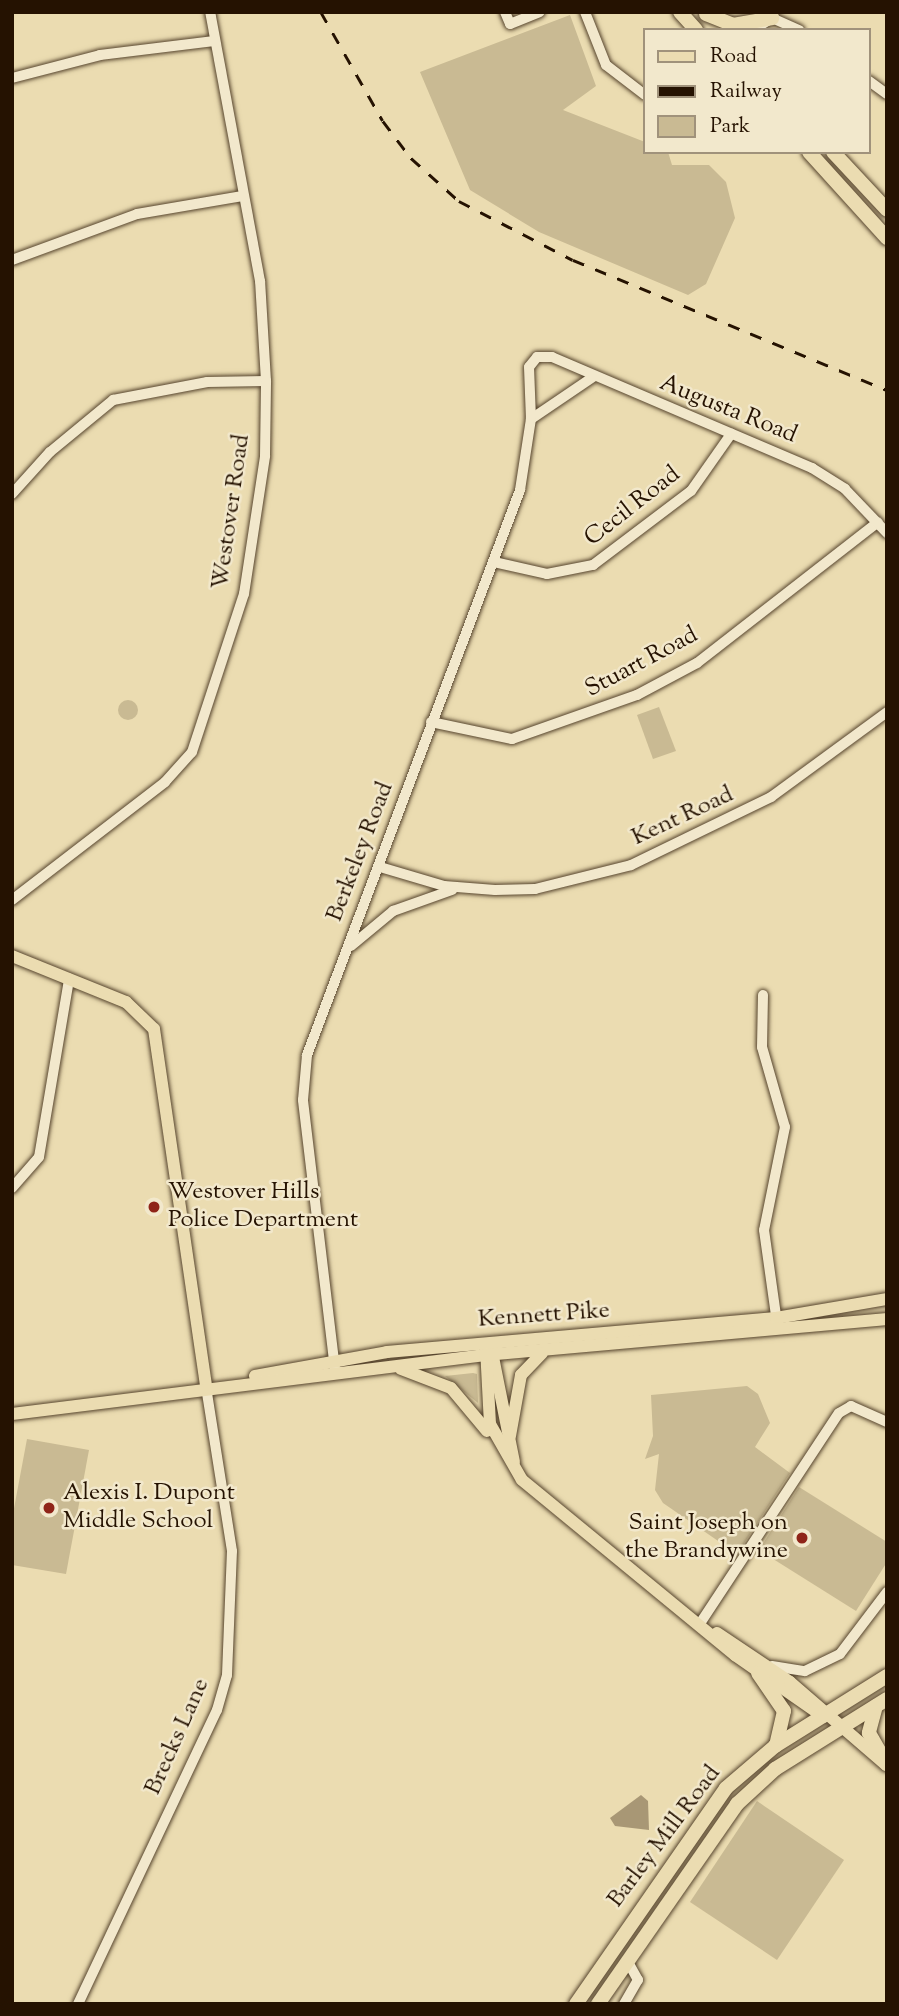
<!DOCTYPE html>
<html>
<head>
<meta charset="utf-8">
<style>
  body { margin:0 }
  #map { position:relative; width:899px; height:2016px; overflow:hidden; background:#ebdcb1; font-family:"Sorts Mill Goudy",serif }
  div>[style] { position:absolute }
  .green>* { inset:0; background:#c9ba93 }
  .round { border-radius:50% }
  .water>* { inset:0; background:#a89775 }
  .roads { filter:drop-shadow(0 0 2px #56442d) drop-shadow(0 0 2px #56442d) }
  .minor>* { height:10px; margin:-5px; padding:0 5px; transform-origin:5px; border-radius:5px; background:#f2e8cc }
  .major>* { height:12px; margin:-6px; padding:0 6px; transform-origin:6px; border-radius:6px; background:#ebdcb1 }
  .highway>* { height:14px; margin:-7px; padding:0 7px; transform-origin:7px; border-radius:7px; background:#ebdcb1 }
  .rail>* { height:2.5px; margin-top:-1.25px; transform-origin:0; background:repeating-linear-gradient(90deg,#251201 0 12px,transparent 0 24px) }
  .dots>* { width:19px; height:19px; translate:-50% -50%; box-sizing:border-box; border:4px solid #f2e8cc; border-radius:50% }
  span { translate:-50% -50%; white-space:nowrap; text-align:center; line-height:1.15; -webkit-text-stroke:5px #f2e8cc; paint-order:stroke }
  .street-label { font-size:24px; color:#251201 }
  .poi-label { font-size:24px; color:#251201 }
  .left { translate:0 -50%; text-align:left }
  .right { translate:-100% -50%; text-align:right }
  .frame { position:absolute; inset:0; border:14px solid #251201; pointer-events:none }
  .legend { position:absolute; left:643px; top:28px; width:228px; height:126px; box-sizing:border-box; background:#f2e8cc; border:2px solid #a0927b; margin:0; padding:9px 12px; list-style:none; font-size:21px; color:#251201 }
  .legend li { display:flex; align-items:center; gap:14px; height:35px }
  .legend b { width:35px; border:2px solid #a0927b }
</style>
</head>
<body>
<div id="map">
  <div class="green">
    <i style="clip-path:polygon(570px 15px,596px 86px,563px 110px,645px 142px,645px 152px,668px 152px,672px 165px,709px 165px,726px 182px,735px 218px,706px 284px,688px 295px,539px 232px,470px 190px,420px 72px)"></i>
    <i class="round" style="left:118px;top:700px;width:20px;height:20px"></i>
    <i style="clip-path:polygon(659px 707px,676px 751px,653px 759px,637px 715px)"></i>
    <i style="clip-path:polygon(477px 1374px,478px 1403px,445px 1376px,473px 1373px)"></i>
    <i style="clip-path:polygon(747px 1386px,758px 1394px,770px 1423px,755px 1447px,790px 1473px,737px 1554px,663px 1503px,655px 1490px,659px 1454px,645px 1459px,653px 1436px,651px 1395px)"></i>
    <i style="clip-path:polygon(27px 1439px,89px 1450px,66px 1574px,12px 1565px,12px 1519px)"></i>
    <i style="clip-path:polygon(799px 1487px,887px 1542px,887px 1562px,856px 1611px,759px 1550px)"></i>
    <i style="clip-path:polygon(757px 1801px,844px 1860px,777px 1960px,690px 1902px)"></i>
  </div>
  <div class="water">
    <i style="clip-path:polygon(641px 1795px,648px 1801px,649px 1830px,615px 1826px,610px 1818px)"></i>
  </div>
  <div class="roads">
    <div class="minor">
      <i style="left:505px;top:12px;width:13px;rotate:67deg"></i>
      <i style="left:510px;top:24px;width:32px;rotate:-22deg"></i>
      <i style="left:585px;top:12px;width:57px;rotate:68.4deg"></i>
      <i style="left:606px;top:65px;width:49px;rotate:37.6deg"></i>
      <i style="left:753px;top:30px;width:22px;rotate:-32deg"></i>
      <i style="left:772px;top:18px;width:30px;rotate:24deg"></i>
      <i style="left:12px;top:78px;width:91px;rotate:-14.6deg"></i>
      <i style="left:100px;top:55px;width:115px;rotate:-7deg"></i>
      <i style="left:869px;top:81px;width:22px;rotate:36deg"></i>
      <i style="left:12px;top:260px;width:133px;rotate:-20.2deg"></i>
      <i style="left:137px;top:214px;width:107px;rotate:-9.7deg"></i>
      <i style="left:531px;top:419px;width:75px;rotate:-34.1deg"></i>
      <i style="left:12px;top:494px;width:57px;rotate:-47.9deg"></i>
      <i style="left:50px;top:452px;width:82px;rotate:-39.5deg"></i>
      <i style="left:113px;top:400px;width:96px;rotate:-10.8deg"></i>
      <i style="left:207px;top:382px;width:59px;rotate:-1deg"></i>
      <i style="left:494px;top:562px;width:54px;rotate:12.8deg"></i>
      <i style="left:547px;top:574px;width:47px;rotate:-11.1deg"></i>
      <i style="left:593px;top:565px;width:123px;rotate:-37.1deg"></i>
      <i style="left:691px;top:491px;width:70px;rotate:-54.9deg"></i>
      <i style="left:431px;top:722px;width:83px;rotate:11.9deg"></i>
      <i style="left:512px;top:739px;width:133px;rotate:-19.4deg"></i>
      <i style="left:637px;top:695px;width:68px;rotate:-28.1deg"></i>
      <i style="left:697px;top:663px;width:229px;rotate:-37.9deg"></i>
      <i style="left:380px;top:867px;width:67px;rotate:16.5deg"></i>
      <i style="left:444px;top:886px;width:51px;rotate:4.5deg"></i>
      <i style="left:495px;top:890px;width:40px;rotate:-1.4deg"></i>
      <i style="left:535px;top:889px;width:99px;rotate:-14deg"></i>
      <i style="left:631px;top:865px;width:156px;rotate:-25.9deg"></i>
      <i style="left:771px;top:797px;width:144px;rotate:-36.2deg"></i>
      <i style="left:12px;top:900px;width:193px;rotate:-37.6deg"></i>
      <i style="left:165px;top:782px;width:40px;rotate:-48deg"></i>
      <i style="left:192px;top:752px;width:166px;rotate:-71.8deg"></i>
      <i style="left:244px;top:594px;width:140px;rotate:-81.3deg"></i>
      <i style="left:265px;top:456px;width:75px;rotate:-89.2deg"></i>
      <i style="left:266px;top:381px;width:100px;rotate:-93.4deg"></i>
      <i style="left:260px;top:281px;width:274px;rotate:-100.5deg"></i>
      <i style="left:351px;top:946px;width:55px;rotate:-39.8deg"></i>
      <i style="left:393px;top:911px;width:63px;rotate:-19.6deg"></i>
      <i style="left:763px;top:995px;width:52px;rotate:91.1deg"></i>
      <i style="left:762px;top:1047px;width:83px;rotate:74deg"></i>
      <i style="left:785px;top:1127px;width:105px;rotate:101.5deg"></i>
      <i style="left:764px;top:1230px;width:94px;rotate:82deg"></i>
      <i style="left:12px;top:1188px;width:41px;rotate:-48.9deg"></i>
      <i style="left:39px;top:1157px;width:181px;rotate:-80.4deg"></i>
      <i style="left:335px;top:1369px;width:271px;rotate:-96.8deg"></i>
      <i style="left:303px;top:1100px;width:45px;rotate:-84.9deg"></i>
      <i style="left:307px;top:1055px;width:604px;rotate:-69.34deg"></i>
      <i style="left:520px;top:490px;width:72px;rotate:-81.2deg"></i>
      <i style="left:531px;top:419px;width:52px;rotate:-92.2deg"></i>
      <i style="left:529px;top:367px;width:13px;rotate:-51deg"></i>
      <i style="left:537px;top:357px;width:15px"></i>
      <i style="left:552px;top:357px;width:283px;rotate:23.1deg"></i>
      <i style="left:812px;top:468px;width:39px;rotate:32deg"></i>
      <i style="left:845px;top:489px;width:61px;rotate:46.3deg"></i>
      <i style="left:701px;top:1622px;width:250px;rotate:-56.6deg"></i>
      <i style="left:839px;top:1413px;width:14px;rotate:-30deg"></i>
      <i style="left:851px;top:1406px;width:39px;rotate:24deg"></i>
      <i style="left:772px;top:1666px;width:33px;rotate:9deg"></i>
      <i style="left:805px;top:1671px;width:39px;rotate:-26deg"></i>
      <i style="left:840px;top:1654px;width:78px;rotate:-52.8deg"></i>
      <i style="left:78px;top:2004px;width:325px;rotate:-64.7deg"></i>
      <i style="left:217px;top:1710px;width:36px;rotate:-74deg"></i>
      <i style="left:227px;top:1675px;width:124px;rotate:-87.7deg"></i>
      <i style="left:232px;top:1551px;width:167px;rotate:-99deg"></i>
      <i style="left:624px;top:2004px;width:28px;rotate:-60deg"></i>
      <i style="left:638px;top:1980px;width:23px;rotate:-119deg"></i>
    </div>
    <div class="major">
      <i style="left:12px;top:956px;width:123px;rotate:22deg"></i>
      <i style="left:126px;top:1002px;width:39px;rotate:44deg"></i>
      <i style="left:154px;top:1029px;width:361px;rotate:81.7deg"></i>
      <i style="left:491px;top:1347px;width:117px;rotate:78.7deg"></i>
      <i style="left:486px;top:1348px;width:76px;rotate:87deg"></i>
      <i style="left:490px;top:1424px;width:64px;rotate:60.3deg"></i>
      <i style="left:522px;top:1480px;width:276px;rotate:39.4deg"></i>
      <i style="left:735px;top:1655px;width:108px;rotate:34.9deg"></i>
      <i style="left:401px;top:1369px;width:53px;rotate:20.8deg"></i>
      <i style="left:451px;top:1388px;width:56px;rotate:50.1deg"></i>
      <i style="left:255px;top:1376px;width:134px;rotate:-10.3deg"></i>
      <i style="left:387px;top:1352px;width:390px;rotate:-5deg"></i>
      <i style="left:776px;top:1318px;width:113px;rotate:-9.7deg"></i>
      <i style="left:12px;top:1414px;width:477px;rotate:-7.1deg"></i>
      <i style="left:485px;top:1355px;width:404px;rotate:-5.1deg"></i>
      <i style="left:510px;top:1436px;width:62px;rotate:-79.8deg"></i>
      <i style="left:521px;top:1375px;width:30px;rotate:-46deg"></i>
      <i style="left:717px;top:1633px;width:88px;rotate:33.9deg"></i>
      <i style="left:790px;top:1682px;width:127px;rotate:40.8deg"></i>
    </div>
    <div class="highway">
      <i style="left:680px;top:12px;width:24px;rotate:48deg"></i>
      <i style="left:706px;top:14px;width:29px;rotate:22deg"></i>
      <i style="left:733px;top:25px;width:40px;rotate:-10deg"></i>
      <i style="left:809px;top:152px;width:116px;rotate:47.8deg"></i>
      <i style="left:833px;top:152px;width:79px;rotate:47deg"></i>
      <i style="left:758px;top:1673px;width:46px;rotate:55.6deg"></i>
      <i style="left:784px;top:1711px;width:35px;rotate:103deg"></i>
      <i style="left:876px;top:1706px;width:28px;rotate:105deg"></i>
      <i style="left:869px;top:1733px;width:36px;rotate:60deg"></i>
      <i style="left:576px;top:2004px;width:263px;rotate:-55.2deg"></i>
      <i style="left:726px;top:1788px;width:65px;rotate:-40.6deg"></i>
      <i style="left:775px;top:1746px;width:132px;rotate:-32deg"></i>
      <i style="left:598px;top:2004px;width:244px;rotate:-55.2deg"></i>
      <i style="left:737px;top:1804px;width:52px;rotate:-42.6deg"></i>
      <i style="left:775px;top:1769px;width:132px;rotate:-32deg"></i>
    </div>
  </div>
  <div class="rail">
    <i style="left:321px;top:12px;width:125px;rotate:60.4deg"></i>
    <i style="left:383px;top:121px;width:46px;rotate:52.9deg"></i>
    <i style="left:411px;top:158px;width:64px;rotate:41.9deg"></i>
    <i style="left:459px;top:201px;width:128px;rotate:27.4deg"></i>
    <i style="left:573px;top:260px;width:340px;rotate:22.5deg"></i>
  </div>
  <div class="dots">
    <i style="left:154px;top:1207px;background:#8f2418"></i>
    <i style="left:49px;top:1508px;background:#8f2418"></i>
    <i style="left:802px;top:1538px;background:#8f2418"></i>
  </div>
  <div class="street-label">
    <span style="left:728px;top:410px;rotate:22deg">Augusta Road</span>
    <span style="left:633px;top:507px;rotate:-38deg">Cecil Road</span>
    <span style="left:232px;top:512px;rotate:-82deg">Westover Road</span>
    <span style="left:642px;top:663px;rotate:-28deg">Stuart Road</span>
    <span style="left:683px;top:817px;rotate:-25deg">Kent Road</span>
    <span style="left:361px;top:852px;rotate:-69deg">Berkeley Road</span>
    <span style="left:544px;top:1316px;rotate:-4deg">Kennett Pike</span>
    <span style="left:178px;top:1737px;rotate:-66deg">Brecks Lane</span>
    <span style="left:665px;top:1837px;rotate:-53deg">Barley Mill Road</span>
  </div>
  <div class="poi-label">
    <span class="left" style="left:168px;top:1207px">Westover Hills<br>Police Department</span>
    <span class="left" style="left:63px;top:1508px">Alexis I. Dupont<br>Middle School</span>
    <span class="right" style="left:788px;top:1538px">Saint Joseph on<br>the Brandywine</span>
  </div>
  <div class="frame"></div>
  <ul class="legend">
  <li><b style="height:9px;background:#ebdcb1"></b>Road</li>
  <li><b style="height:9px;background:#251201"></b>Railway</li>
  <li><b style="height:19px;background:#c9ba93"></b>Park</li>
  </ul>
</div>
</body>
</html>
